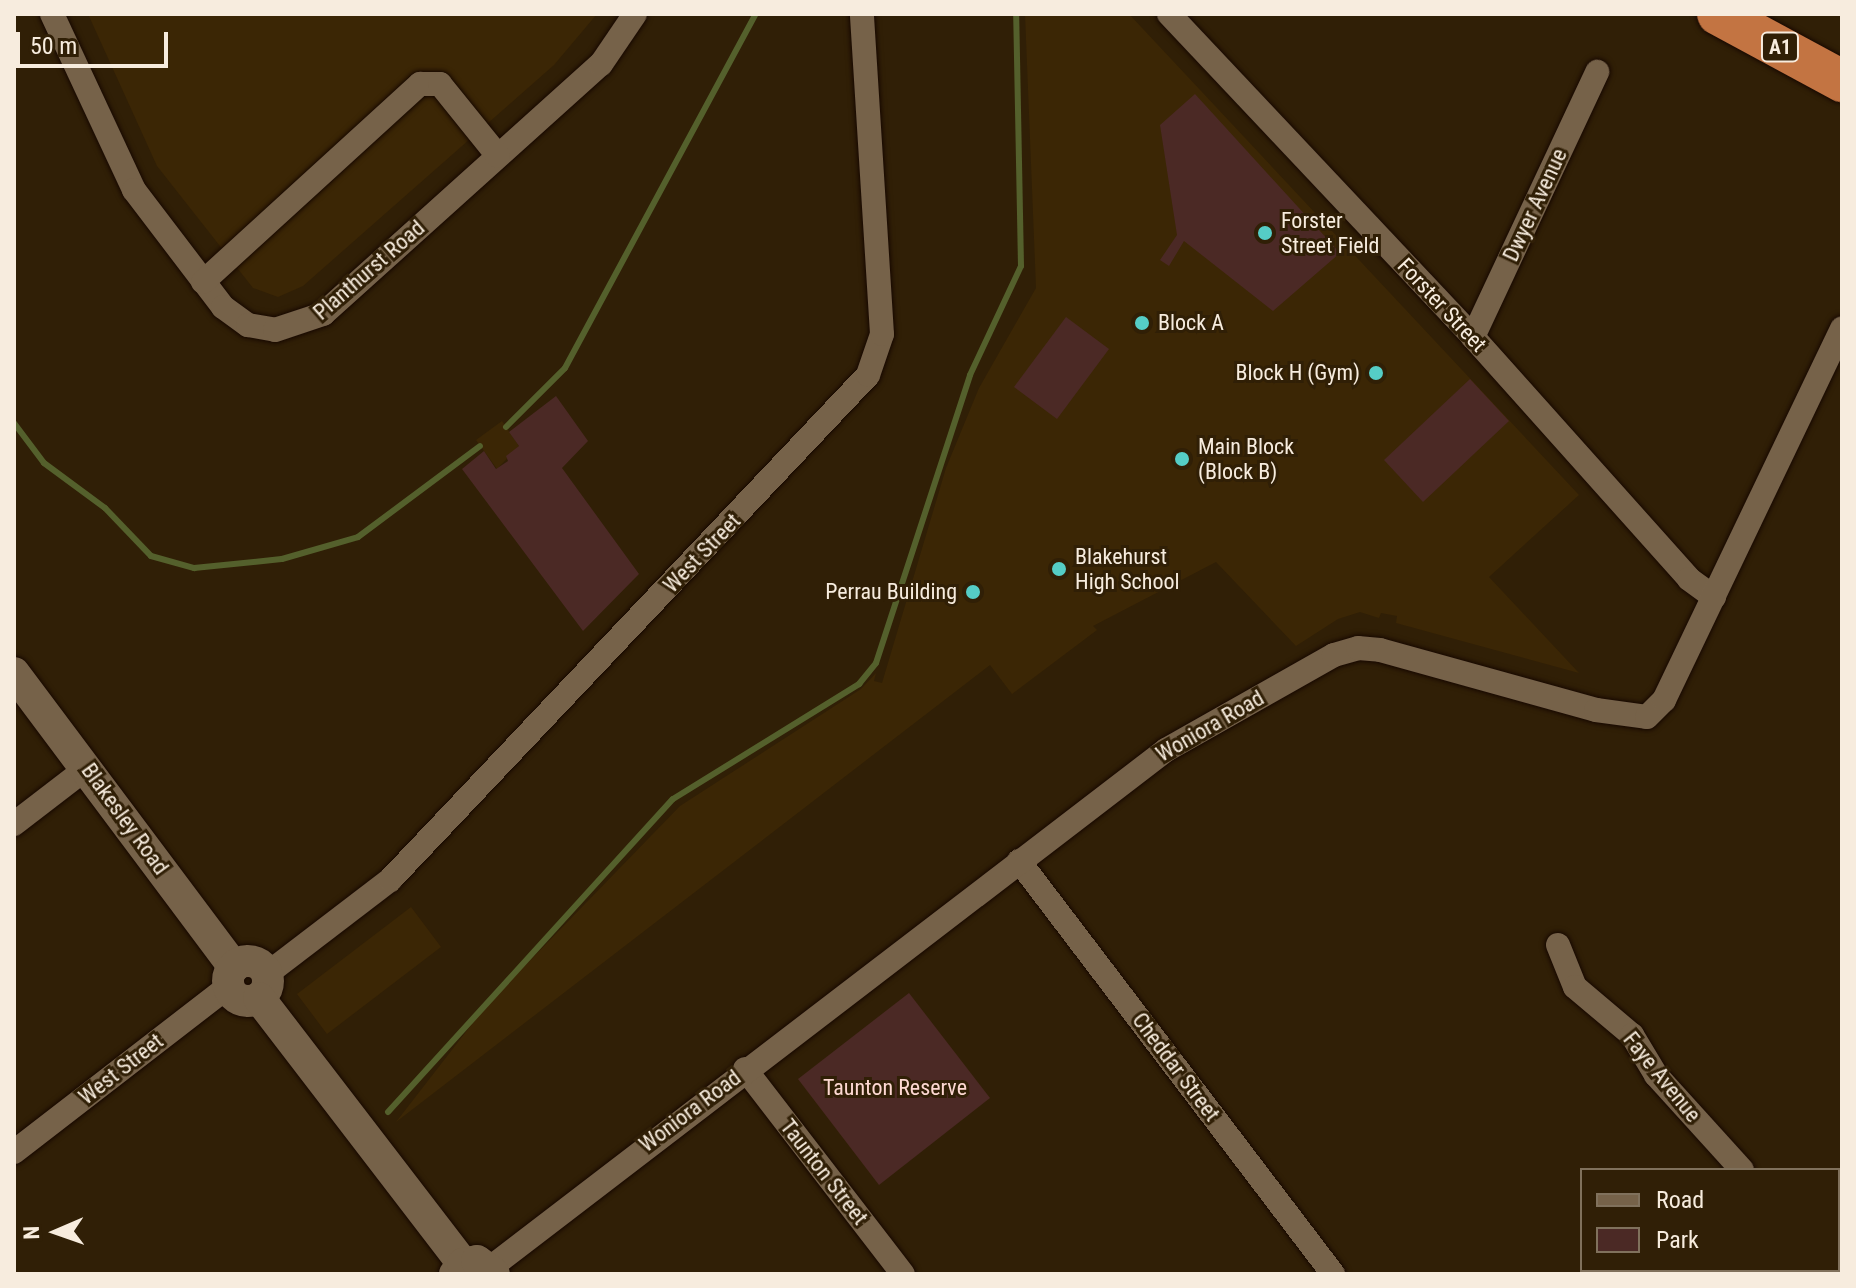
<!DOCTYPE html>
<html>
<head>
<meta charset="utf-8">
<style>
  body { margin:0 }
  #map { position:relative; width:1856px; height:1288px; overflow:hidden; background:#301f06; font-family:"Roboto Condensed",sans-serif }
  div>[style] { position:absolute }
  .built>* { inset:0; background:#3b2605 }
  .green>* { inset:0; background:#4b2925 }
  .stream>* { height:6px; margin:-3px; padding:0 3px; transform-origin:3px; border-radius:3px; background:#54602c }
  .roads { filter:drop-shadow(0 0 2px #170800) drop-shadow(0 0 2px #170800) }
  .street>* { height:24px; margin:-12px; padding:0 12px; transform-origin:12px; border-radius:12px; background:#766249 }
  .secondary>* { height:32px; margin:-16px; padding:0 16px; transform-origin:16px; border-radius:16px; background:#766249 }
  .secondary>.ring { margin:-16px; padding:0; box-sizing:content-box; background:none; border:32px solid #766249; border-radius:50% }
  .highway>* { height:42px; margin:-21px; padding:0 21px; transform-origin:21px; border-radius:21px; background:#c37442 }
  .dots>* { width:22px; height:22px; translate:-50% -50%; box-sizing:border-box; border:4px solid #301f06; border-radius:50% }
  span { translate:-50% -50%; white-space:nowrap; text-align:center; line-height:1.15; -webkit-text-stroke:6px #301f06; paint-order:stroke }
  .shield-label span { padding:2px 6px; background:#301f06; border:2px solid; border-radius:6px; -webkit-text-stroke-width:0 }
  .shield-label { font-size:20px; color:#f7ecde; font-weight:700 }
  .street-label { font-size:22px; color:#f7ecde }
  .poi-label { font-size:22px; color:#f7ecde }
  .left { translate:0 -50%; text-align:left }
  .right { translate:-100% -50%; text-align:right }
  .park-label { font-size:22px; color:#fdd8d2 }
  .frame { position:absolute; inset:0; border:16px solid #f7ecde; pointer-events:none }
  .legend { position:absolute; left:1580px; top:1168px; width:260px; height:104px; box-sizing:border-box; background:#301f06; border:2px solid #80715c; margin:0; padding:10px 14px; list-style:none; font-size:24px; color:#f7ecde }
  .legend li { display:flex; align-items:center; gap:16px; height:40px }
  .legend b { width:40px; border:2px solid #80715c }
  .north { position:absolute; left:16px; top:1192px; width:80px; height:80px; -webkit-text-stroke:6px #301f06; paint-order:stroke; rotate:268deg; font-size:22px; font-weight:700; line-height:32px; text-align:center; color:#f7ecde }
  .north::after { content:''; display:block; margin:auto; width:28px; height:36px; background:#f7ecde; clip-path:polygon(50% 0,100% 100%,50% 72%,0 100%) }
  .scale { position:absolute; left:16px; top:32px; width:152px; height:36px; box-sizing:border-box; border:4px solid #f7ecde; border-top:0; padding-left:10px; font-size:24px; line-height:28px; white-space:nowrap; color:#f7ecde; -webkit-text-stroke:6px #301f06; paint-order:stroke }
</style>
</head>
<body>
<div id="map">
  <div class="built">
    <i style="clip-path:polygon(88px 14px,597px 14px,554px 65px,303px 286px,278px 297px,253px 288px,157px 166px)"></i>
    <i style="clip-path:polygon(1025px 14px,1129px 14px,1579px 495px,1489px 577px,1579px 673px,1396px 623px,1397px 616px,1381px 613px,1379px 618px,1360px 612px,1338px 619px,1296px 646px,1216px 562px,1093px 626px,1097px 630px,1012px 694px,990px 665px,396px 1122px,486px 1006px,680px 806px,861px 689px,876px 673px,874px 681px,882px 683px,946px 468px,979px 388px,1036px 288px)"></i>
    <i style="clip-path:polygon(502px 421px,519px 446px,497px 469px,476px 440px)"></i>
    <i style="clip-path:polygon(411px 907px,441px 947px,327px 1034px,297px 994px)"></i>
  </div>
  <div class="green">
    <i style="clip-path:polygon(1195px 94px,1340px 253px,1273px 311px,1184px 241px,1169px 266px,1160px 260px,1177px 235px,1160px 125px)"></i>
    <i style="clip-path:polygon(1066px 317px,1109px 349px,1057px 419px,1014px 387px)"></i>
    <i style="clip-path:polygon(1470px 379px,1509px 421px,1423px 502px,1384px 460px)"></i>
    <i style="clip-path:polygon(556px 396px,588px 441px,562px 468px,639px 574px,583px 631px,462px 469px,484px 451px,496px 469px,508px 461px,506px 456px,519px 446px,509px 432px)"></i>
    <i style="clip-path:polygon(909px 993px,990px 1098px,879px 1185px,798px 1079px)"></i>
  </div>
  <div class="stream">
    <i style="left:14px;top:423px;width:50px;rotate:53.1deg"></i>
    <i style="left:44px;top:463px;width:76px;rotate:36.4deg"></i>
    <i style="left:105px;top:508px;width:66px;rotate:46.2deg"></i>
    <i style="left:151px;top:556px;width:45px;rotate:15.6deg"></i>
    <i style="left:194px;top:568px;width:88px;rotate:-5.8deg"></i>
    <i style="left:282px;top:559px;width:79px;rotate:-16.1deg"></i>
    <i style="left:358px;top:537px;width:152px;rotate:-36.7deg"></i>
    <i style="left:506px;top:427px;width:83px;rotate:-45deg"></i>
    <i style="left:565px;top:368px;width:402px;rotate:-61.7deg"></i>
    <i style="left:388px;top:1112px;width:423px;rotate:-47.7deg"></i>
    <i style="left:673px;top:799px;width:219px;rotate:-31.7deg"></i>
    <i style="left:859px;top:684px;width:27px;rotate:-51deg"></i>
    <i style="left:876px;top:663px;width:303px;rotate:-71.9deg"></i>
    <i style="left:970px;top:375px;width:120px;rotate:-64.9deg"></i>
    <i style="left:1021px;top:266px;width:252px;rotate:-91.1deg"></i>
  </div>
  <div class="roads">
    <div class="street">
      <i style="left:52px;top:14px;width:194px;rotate:65deg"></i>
      <i style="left:134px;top:190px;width:147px;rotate:52.7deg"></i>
      <i style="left:223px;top:307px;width:31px;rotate:36deg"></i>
      <i style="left:248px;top:325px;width:27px;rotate:10deg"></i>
      <i style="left:275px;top:330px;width:51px;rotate:-18.4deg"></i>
      <i style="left:323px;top:314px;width:374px;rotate:-42deg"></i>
      <i style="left:601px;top:64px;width:60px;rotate:-55.8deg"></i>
      <i style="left:1169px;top:14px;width:444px;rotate:46.7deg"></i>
      <i style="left:1473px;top:337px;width:324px;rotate:48.2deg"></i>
      <i style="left:1689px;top:579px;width:31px;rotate:36deg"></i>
      <i style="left:203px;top:282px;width:294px;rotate:-42.4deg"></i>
      <i style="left:420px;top:84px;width:20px"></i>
      <i style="left:440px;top:84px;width:92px;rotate:51.1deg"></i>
      <i style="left:1473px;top:337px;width:293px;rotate:-64.9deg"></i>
      <i style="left:14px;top:824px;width:93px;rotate:-37.6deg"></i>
      <i style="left:1019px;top:861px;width:519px;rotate:52.75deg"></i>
      <i style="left:1558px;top:945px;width:45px;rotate:68deg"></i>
      <i style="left:1575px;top:987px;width:75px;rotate:40.1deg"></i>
      <i style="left:1632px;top:1035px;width:47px;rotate:59deg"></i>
      <i style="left:1656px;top:1075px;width:128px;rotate:47.8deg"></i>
      <i style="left:267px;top:974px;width:155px;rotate:-37.4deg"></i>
      <i style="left:390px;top:880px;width:695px;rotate:-46.57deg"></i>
      <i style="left:868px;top:375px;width:43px;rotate:-71.1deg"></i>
      <i style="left:882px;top:334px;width:321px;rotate:-93.6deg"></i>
      <i style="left:745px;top:1069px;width:259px;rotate:52.4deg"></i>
      <i style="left:14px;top:1152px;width:272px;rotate:-37.7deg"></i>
      <i style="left:490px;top:1268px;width:852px;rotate:-37.46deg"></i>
      <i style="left:1166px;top:750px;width:193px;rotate:-29.5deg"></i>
      <i style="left:1334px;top:655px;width:25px;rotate:-16deg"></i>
      <i style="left:1358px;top:648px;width:22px;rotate:5deg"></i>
      <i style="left:1380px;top:650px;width:224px;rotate:15.5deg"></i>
      <i style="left:1596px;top:710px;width:51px;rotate:7.8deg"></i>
      <i style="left:1647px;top:717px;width:24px;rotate:-45deg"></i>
      <i style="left:1664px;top:700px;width:412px;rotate:-64.4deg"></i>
      <i style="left:1823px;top:1270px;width:5px;rotate:53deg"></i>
    </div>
    <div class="secondary">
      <i style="left:14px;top:673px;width:367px;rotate:53.2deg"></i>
      <i class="ring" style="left:228px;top:961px;width:8px;height:8px"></i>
      <i style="left:259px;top:998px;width:335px;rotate:52.5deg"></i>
      <i style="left:455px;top:1274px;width:13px;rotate:-51deg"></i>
      <i style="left:463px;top:1264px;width:14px;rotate:-12deg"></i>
      <i style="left:477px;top:1261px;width:21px;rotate:37deg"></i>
    </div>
    <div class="highway">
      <i style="left:1718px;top:14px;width:141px;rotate:28.4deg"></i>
    </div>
  </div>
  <div class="dots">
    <i style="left:1265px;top:233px;background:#55cdc6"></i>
    <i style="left:1142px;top:323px;background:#55cdc6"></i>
    <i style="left:1376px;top:373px;background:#55cdc6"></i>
    <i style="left:1182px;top:459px;background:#55cdc6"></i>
    <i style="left:1059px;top:569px;background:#55cdc6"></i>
    <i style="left:973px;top:592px;background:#55cdc6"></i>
  </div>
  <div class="shield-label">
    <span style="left:1780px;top:47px">A1</span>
  </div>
  <div class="street-label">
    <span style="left:1535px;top:205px;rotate:-65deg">Dwyer Avenue</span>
    <span style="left:369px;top:270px;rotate:-41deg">Planthurst Road</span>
    <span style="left:1442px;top:305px;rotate:47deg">Forster Street</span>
    <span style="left:702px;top:553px;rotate:-46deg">West Street</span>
    <span style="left:1210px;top:726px;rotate:-30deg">Woniora Road</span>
    <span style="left:125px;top:819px;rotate:54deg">Blakesley Road</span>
    <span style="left:1176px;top:1067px;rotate:53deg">Cheddar Street</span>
    <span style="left:121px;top:1069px;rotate:-38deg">West Street</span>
    <span style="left:1662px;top:1077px;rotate:51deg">Faye Avenue</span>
    <span style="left:690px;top:1111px;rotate:-37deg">Woniora Road</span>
    <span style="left:824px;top:1172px;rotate:52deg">Taunton Street</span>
  </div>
  <div class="poi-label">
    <span class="left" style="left:1281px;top:233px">Forster<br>Street Field</span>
    <span class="left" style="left:1158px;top:323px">Block A</span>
    <span class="right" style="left:1360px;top:373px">Block H (Gym)</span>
    <span class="left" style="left:1198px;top:459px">Main Block<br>(Block B)</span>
    <span class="left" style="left:1075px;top:569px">Blakehurst<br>High School</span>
    <span class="right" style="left:957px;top:592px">Perrau Building</span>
  </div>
  <div class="park-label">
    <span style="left:895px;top:1088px">Taunton Reserve</span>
  </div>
  <div class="frame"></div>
  <ul class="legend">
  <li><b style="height:10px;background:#766249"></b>Road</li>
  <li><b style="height:22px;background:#4b2925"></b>Park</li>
  </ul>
  <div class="north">N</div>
  <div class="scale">50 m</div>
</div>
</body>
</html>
